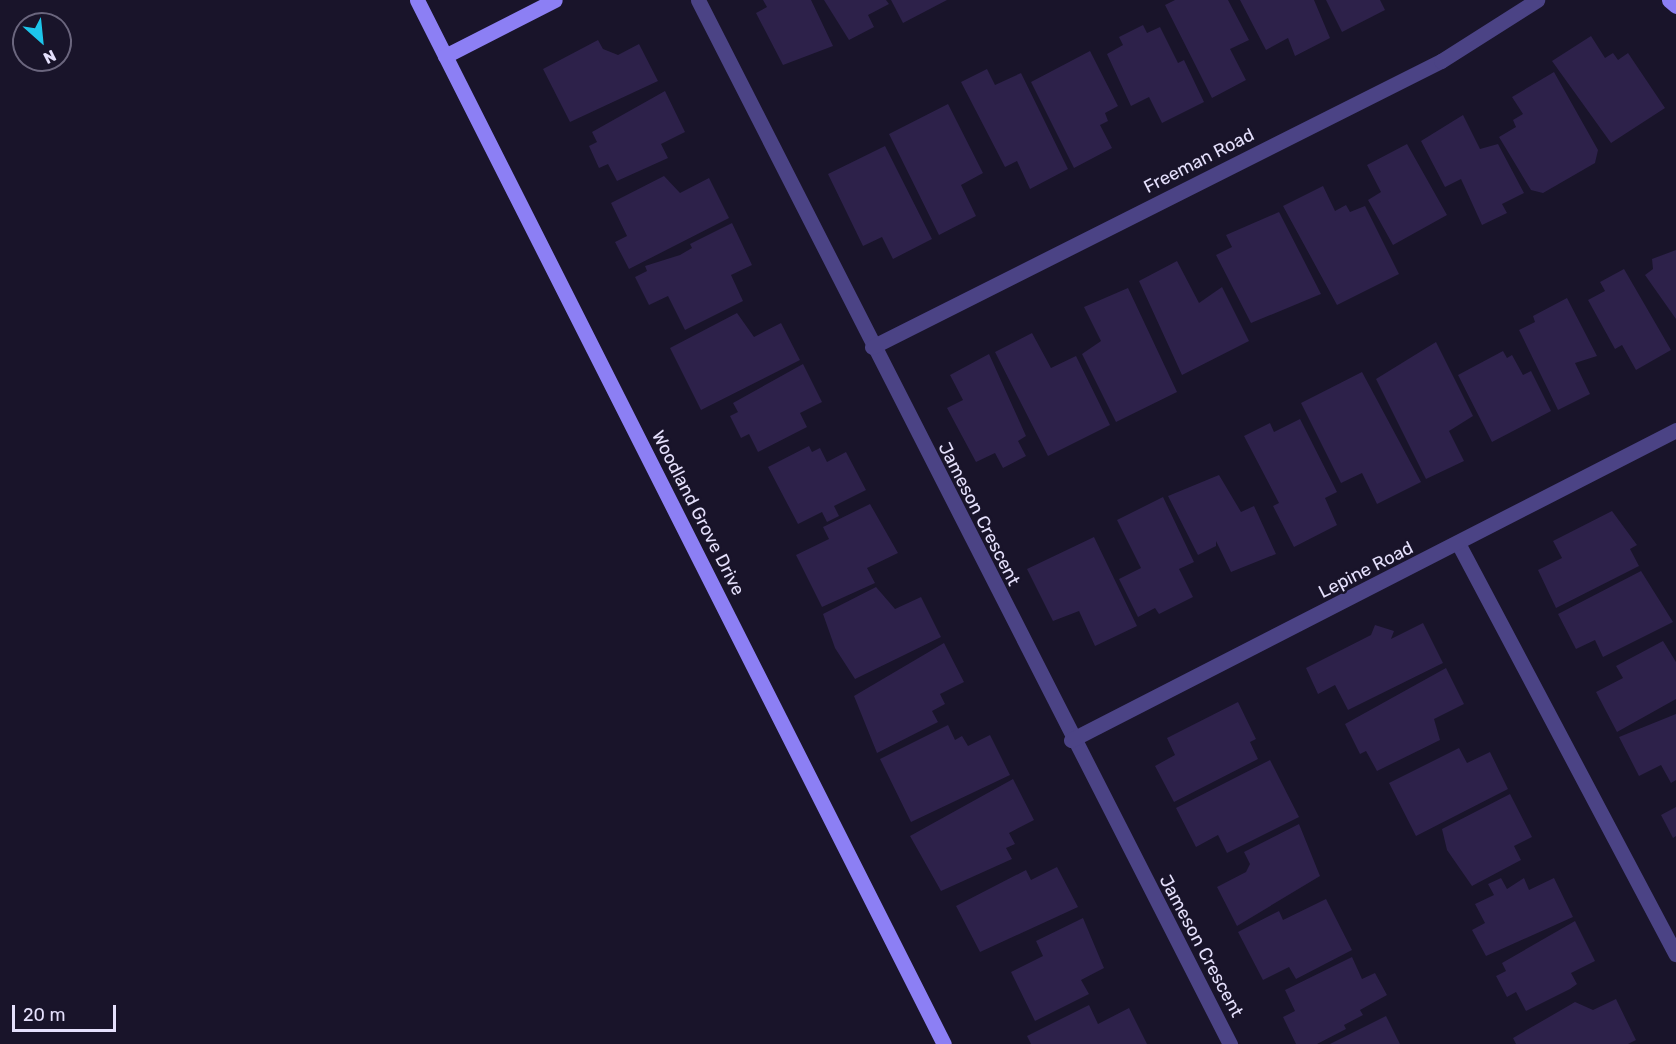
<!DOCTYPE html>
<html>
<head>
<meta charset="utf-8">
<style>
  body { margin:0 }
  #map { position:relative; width:1676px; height:1044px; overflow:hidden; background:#19142a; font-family:Rubik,sans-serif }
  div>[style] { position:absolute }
  .building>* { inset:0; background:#2d214a }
  .street>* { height:15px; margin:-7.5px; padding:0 7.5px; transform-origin:7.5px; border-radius:7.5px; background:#4b4385 }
  .secondary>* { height:15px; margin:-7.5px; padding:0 7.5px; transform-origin:7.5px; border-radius:7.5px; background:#8c7ff4 }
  span { translate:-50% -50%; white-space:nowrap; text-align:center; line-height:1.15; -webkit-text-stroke:5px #19142a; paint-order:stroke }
  .street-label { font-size:18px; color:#e5e0fc }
  .north { position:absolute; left:12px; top:12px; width:60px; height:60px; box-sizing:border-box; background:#19142a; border:2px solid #6b667e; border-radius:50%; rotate:153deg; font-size:16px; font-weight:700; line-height:24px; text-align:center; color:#e5e0fc }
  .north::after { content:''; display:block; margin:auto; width:21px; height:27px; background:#1dc6eb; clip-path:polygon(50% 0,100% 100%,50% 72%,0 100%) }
  .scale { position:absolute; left:12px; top:1005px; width:104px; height:27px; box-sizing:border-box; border:3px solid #e5e0fc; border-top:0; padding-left:8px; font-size:18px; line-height:21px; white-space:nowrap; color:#e5e0fc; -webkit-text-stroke:4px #19142a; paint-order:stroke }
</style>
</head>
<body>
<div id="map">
  <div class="building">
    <i style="clip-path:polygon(763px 0,811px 0,833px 46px,783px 65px,756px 13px,767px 7px)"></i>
    <i style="clip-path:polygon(824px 0,886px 0,889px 4px,868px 15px,874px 27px,849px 40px)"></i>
    <i style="clip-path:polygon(891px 0,947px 0,903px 23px)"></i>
    <i style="clip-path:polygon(1175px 0,1228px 0,1249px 40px,1230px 49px,1246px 80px,1212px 98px,1165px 5px)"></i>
    <i style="clip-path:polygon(1240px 0,1314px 0,1330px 38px,1295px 56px,1288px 38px,1266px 50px)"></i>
    <i style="clip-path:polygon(1326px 0,1380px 0,1385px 10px,1342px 32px)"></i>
    <i style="clip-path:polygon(1143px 25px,1147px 33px,1160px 27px,1178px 63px,1184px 60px,1204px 102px,1162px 123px,1149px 97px,1131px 106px,1107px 54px,1123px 45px,1119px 37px)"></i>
    <i style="clip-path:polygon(1591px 36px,1605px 58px,1613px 53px,1618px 60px,1628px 53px,1665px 108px,1611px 143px,1552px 61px)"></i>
    <i style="clip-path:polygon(598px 40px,603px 49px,618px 55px,639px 44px,658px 81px,570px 122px,543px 69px)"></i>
    <i style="clip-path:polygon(1090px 51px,1118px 106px,1105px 113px,1108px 121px,1100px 125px,1112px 148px,1074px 168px,1031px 82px)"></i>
    <i style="clip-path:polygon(987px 69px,995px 85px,1021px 73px,1068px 169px,1030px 189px,1017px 161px,1005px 167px,961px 82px)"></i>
    <i style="clip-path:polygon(1554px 72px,1598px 150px,1595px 163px,1543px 193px,1531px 190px,1499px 137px,1516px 127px,1513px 120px,1523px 114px,1512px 97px)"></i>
    <i style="clip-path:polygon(665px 91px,685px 132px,661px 144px,668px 158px,617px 181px,608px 164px,599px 168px,589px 146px,597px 142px,592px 132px)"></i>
    <i style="clip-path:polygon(948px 104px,983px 173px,961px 185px,976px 216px,939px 235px,889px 134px)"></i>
    <i style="clip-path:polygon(1463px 115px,1480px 149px,1498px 144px,1524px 193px,1502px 204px,1507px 213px,1482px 225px,1461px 179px,1445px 187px,1421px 141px)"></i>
    <i style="clip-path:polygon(1407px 144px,1447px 215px,1393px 245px,1368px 200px,1381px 192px,1367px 165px)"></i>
    <i style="clip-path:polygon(885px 146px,932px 239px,893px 259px,882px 237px,863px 246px,828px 174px)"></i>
    <i style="clip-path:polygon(664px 176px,680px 193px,709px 178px,729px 218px,629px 269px,615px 242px,627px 236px,611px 203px)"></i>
    <i style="clip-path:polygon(1323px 186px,1335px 211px,1346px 205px,1350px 212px,1365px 206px,1399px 274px,1337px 305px,1283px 206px)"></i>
    <i style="clip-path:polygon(1279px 212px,1321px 294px,1251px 323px,1216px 255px,1232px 247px,1226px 235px)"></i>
    <i style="clip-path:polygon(732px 223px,752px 265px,731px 275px,743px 301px,685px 330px,668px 296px,649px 305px,635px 277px,647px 271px,645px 266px,680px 255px,692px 248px,690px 244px)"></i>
    <i style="clip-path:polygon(1676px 250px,1676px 319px,1645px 275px,1653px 269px,1652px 259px)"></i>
    <i style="clip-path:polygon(1177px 261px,1199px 303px,1222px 287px,1249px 341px,1182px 375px,1139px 281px)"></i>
    <i style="clip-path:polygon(1624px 269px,1671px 350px,1636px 370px,1622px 345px,1615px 349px,1588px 300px,1605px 291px,1600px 282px)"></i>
    <i style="clip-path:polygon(1128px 288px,1177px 392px,1116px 422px,1082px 354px,1101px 341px,1084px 307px)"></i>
    <i style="clip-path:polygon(1567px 298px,1597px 356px,1575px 363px,1590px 394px,1558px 410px,1519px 330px,1535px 322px,1533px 316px)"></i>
    <i style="clip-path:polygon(737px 313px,754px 337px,781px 323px,800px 360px,701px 410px,670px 348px)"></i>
    <i style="clip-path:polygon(1032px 333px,1051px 368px,1076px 356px,1110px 425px,1048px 456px,995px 352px)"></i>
    <i style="clip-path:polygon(1436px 342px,1473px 416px,1449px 431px,1464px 461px,1426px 479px,1376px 379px)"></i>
    <i style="clip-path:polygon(1503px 351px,1507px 358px,1512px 355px,1523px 375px,1531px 371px,1551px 411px,1492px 442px,1458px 375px)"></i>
    <i style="clip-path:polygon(989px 354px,1026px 436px,1018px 441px,1026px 456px,1003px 468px,995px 453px,976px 462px,947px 408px,963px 400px,950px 375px)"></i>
    <i style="clip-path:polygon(803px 364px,822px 402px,800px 413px,807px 427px,758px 452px,749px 434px,741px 438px,730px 416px,738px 412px,733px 403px)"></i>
    <i style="clip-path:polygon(1362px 372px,1421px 482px,1377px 504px,1362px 473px,1341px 483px,1301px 403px)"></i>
    <i style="clip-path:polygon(1300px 419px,1337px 492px,1325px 498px,1337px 525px,1294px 547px,1273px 506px,1279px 503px,1244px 436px,1270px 423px,1274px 432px)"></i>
    <i style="clip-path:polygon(809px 446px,812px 452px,820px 448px,827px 462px,846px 452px,866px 490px,834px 506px,839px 516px,827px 522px,822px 512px,798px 524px,768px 467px)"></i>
    <i style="clip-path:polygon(1219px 475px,1241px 512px,1254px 506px,1276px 554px,1231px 572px,1216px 541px,1216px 546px,1198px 555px,1168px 496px)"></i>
    <i style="clip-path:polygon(1163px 497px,1194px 562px,1179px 569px,1193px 597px,1159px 614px,1155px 608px,1138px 617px,1119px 579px,1141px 568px,1117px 520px)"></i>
    <i style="clip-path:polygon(870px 504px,898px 553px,867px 568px,875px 583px,822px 607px,796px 555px,829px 539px,823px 527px)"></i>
    <i style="clip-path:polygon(1612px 511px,1637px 545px,1630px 549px,1639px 566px,1556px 608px,1538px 570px,1562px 558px,1553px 541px)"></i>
    <i style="clip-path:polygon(1094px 537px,1137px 626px,1095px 646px,1079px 611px,1053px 621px,1027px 569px)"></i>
    <i style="clip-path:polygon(1641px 571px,1673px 622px,1603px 657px,1595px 640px,1576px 649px,1558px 614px)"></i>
    <i style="clip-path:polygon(876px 587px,895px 609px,921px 597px,941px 637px,855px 679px,835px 648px,823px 614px)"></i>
    <i style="clip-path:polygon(1423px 623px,1443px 663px,1348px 710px,1335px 685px,1318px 694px,1306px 668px,1371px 635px,1375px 625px,1394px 631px,1391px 639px)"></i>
    <i style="clip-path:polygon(1663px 641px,1676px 662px,1676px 699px,1617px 732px,1596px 692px,1623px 678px,1616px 666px)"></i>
    <i style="clip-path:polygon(944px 643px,964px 682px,940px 694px,945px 704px,932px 711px,938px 722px,877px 753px,854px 696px)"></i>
    <i style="clip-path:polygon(1446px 668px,1464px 704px,1434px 719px,1440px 740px,1377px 771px,1366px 751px,1360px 754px,1345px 724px)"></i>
    <i style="clip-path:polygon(1238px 702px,1256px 739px,1250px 742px,1258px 759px,1174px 802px,1155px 766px,1175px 755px,1167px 738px)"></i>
    <i style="clip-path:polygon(1676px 714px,1676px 780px,1671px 783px,1661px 765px,1639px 776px,1619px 737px)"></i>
    <i style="clip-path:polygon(948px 725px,955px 740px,962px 736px,968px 746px,990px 735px,1010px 775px,911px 822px,880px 759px)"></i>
    <i style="clip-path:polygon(1459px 748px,1467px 763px,1490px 752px,1508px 789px,1416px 836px,1389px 783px)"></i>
    <i style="clip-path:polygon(1270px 760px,1299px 817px,1227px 853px,1218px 835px,1196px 847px,1176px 808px)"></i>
    <i style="clip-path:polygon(1013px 779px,1034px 820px,1009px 833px,1015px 844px,1006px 848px,1012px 859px,941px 891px,910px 836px)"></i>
    <i style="clip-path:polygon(1510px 794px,1532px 837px,1514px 846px,1521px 860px,1472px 886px,1447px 850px,1442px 829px)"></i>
    <i style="clip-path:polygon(1676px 807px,1676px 836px,1673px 838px,1661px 815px)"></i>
    <i style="clip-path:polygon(1299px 824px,1320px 876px,1237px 926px,1217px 887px,1246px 872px,1250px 864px,1244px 852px)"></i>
    <i style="clip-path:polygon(1057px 867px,1078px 907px,980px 952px,956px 906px,1026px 870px,1031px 880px)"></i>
    <i style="clip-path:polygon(1501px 878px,1507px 889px,1524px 878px,1529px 890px,1554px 878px,1573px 917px,1486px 956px,1472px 930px,1485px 923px,1475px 904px,1494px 895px,1488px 884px)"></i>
    <i style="clip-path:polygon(1326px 899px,1352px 950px,1296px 979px,1289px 967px,1263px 980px,1238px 932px,1279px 911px,1283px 920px)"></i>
    <i style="clip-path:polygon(1083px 918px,1104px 968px,1081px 980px,1089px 994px,1035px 1021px,1011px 972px,1043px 956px,1036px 941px)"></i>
    <i style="clip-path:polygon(1575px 921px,1595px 961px,1571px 973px,1577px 984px,1570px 989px,1526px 1011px,1516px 992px,1507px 997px,1496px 976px,1506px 971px,1502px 963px)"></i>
    <i style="clip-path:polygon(1352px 957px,1362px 979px,1375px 973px,1387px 995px,1360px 1010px,1363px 1015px,1344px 1025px,1346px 1029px,1317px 1044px,1296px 1044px,1283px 1017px,1295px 1011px,1285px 990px)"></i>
    <i style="clip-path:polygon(1616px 999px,1636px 1040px,1628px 1044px,1516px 1044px,1513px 1038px,1575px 1002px,1593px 1010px)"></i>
    <i style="clip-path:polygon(1089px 1005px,1098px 1024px,1129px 1008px,1147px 1044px,1031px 1044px,1027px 1036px)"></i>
    <i style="clip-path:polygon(1386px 1016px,1400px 1044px,1330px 1044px)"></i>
  </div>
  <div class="street">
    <i style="left:698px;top:0;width:1172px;rotate:63deg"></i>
    <i style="left:872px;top:347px;width:637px;rotate:-26.69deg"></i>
    <i style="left:1441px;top:61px;width:114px;rotate:-32.4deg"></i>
    <i style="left:1459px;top:545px;width:463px;rotate:62.1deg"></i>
    <i style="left:1071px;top:740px;width:680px;rotate:-27.13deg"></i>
  </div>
  <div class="secondary">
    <i style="left:417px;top:0;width:1169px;rotate:63.22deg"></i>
    <i style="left:1669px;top:0;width:9px;rotate:41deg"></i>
    <i style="left:445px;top:56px;width:123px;rotate:-27deg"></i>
  </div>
  <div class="street-label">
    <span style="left:1199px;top:161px;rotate:-27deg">Freeman Road</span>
    <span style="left:698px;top:513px;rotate:63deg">Woodland Grove Drive</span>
    <span style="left:979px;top:514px;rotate:63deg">Jameson Crescent</span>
    <span style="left:1366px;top:570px;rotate:-27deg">Lepine Road</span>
    <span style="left:1201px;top:946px;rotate:62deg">Jameson Crescent</span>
  </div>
  <div class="north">N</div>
  <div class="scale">20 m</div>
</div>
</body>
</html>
